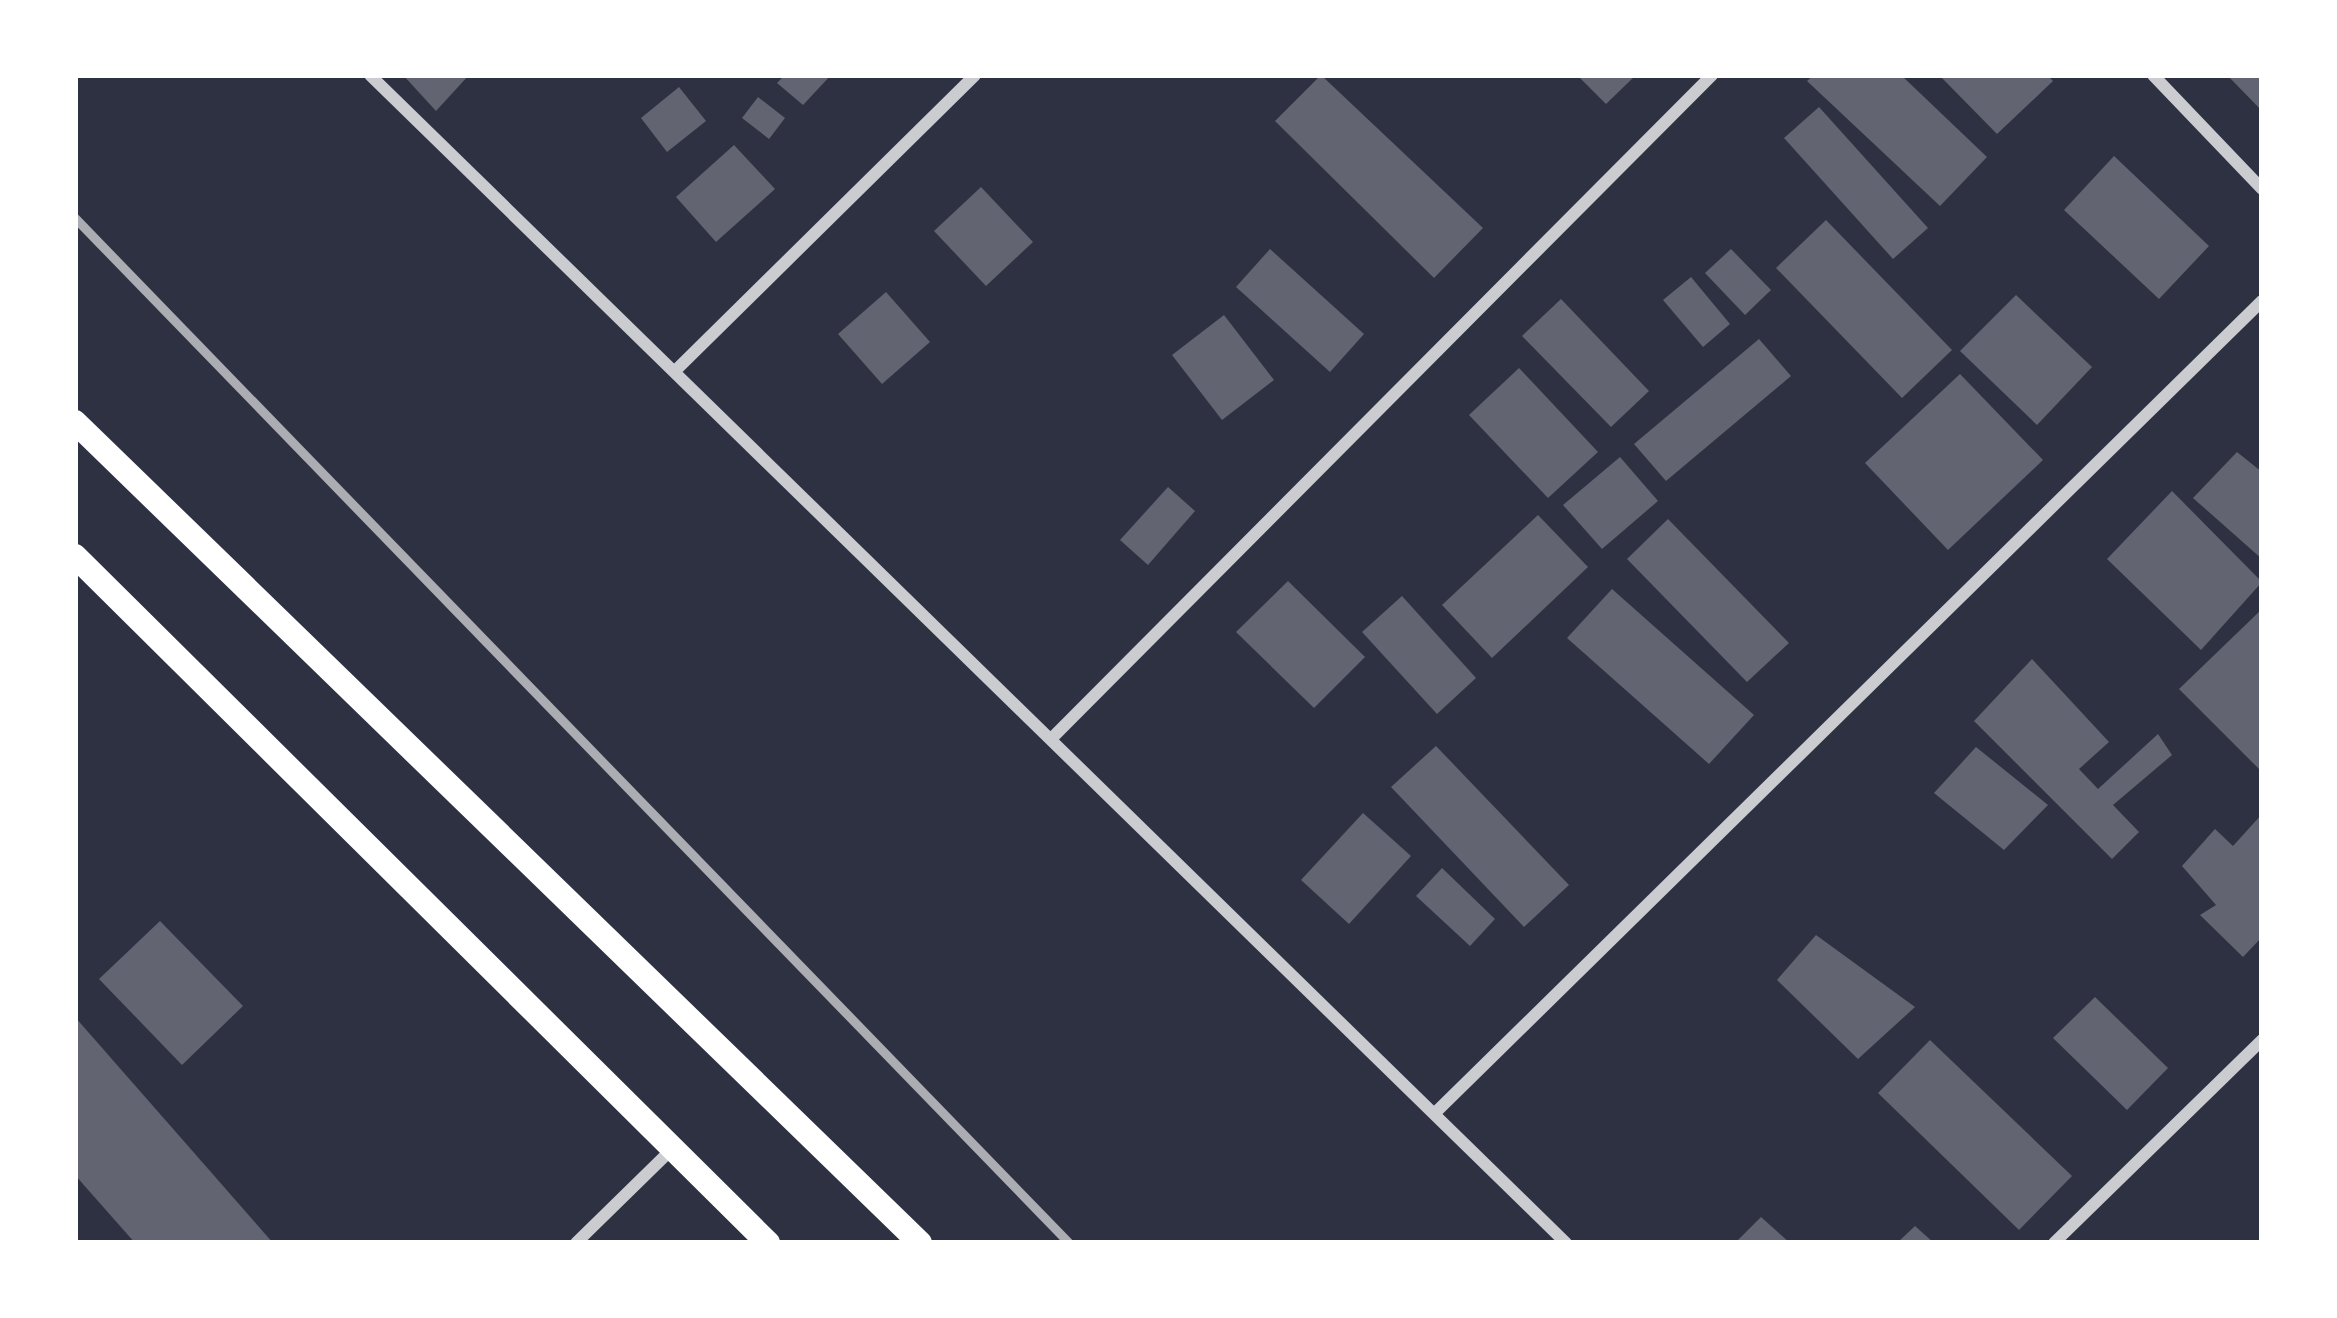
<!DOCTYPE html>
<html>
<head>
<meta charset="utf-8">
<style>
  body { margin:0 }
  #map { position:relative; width:2337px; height:1318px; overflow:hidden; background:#2d3142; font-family:Signika,sans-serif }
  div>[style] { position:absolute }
  .building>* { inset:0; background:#626471 }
  .minor>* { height:12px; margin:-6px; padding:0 6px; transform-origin:6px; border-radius:6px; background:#caccd0 }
  .secondary>* { height:24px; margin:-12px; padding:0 12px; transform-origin:12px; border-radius:12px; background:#fff }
  .rail>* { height:9px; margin:-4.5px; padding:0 4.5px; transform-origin:4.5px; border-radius:4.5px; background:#abadb3 }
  span { translate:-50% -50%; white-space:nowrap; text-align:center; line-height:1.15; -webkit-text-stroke:9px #fff; paint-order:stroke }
  .frame { position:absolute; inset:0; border:78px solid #fff; pointer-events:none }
</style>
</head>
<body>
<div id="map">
  <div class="building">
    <i style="clip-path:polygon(403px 75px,469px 75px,436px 111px)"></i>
    <i style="clip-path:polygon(785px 75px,831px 75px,803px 105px,777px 83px)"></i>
    <i style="clip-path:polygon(1321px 75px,1483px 228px,1434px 278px,1275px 121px)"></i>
    <i style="clip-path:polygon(1577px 75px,1636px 75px,1606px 104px)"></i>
    <i style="clip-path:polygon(1814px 75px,1901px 75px,1987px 157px,1940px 206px,1807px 81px)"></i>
    <i style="clip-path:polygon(1939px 75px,2047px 75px,2053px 81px,1997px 134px)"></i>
    <i style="clip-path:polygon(2227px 75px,2262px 75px,2262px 111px)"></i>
    <i style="clip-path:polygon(679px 87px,706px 121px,667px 152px,641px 118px)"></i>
    <i style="clip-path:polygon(758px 97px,785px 118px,769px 139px,742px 118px)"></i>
    <i style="clip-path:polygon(1819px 107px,1928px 228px,1893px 259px,1784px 138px)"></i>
    <i style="clip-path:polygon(734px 145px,775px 189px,716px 242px,676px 197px)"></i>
    <i style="clip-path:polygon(2114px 156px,2209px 246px,2159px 299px,2064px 210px)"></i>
    <i style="clip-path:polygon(981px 187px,1033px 242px,986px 286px,934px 231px)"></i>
    <i style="clip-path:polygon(1826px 220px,1952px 350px,1902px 398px,1776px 268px)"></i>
    <i style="clip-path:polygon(1270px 249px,1364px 334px,1330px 372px,1236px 287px)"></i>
    <i style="clip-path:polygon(1731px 249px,1771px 290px,1745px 315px,1705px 273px)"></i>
    <i style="clip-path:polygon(1691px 277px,1730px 324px,1703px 347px,1663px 300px)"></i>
    <i style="clip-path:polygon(886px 292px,930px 342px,882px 384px,838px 334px)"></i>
    <i style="clip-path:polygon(2016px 295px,2092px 367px,2037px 425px,1960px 351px)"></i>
    <i style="clip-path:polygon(1561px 299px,1649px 391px,1611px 427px,1522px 336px)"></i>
    <i style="clip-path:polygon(1224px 315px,1274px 380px,1222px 420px,1172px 355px)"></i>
    <i style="clip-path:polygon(1759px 339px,1791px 376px,1666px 481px,1634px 444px)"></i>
    <i style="clip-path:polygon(1519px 368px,1598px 452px,1548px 498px,1469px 415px)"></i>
    <i style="clip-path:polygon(1960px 374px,2043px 460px,1948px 550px,1865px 463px)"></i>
    <i style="clip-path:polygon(2237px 452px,2262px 472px,2262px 559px,2193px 498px)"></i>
    <i style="clip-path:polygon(1620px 457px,1658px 501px,1602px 549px,1563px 505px)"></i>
    <i style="clip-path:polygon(1168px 487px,1195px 511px,1148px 565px,1120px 540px)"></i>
    <i style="clip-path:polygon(2172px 491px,2262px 582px,2201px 650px,2107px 559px)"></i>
    <i style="clip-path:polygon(1538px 515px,1588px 567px,1492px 658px,1442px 605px)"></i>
    <i style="clip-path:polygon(1668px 519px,1789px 643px,1747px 682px,1627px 559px)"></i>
    <i style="clip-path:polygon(1288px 581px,1365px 657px,1314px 708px,1236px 632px)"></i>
    <i style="clip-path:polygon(1612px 589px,1754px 715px,1709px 764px,1567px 638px)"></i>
    <i style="clip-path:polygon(1402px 596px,1476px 678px,1437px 714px,1362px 632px)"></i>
    <i style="clip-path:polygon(2262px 609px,2262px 772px,2179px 689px)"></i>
    <i style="clip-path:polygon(2032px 659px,2109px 742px,2079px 769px,2098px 789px,2158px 734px,2172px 755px,2113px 805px,2139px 832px,2112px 859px,1974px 721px)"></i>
    <i style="clip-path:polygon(1436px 746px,1569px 885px,1524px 927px,1391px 787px)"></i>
    <i style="clip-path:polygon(1976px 747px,2048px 805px,2004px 850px,1934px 793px)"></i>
    <i style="clip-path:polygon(1363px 813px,1411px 856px,1349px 924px,1301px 880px)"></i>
    <i style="clip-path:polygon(2262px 814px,2262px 937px,2243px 957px,2200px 915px,2216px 905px,2182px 866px,2215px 829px,2233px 846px)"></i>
    <i style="clip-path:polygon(1442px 868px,1495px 919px,1470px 946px,1416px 896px)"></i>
    <i style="clip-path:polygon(160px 921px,243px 1006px,182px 1065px,99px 979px)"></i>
    <i style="clip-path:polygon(1816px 935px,1915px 1007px,1858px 1059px,1777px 980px)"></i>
    <i style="clip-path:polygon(2095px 997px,2168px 1068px,2127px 1110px,2053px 1038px)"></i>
    <i style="clip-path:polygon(75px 1017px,273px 1243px,135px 1243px,75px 1175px)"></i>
    <i style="clip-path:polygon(1930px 1040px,2072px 1176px,2019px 1230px,1878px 1093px)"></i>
    <i style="clip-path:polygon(1761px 1217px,1790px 1243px,1735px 1243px)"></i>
    <i style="clip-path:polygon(1915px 1226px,1934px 1243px,1897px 1243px)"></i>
  </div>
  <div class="minor">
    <i style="left:370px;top:75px;width:1672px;rotate:44.32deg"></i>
    <i style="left:2153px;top:75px;width:158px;rotate:46.3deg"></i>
    <i style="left:675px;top:371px;width:421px;rotate:-44.6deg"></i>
    <i style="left:1052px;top:738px;width:936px;rotate:-45.13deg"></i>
    <i style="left:1436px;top:1112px;width:1158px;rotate:-44.48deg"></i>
    <i style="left:576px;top:1243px;width:134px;rotate:-44.4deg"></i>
    <i style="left:2054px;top:1243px;width:291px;rotate:-44.3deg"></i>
  </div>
  <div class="secondary">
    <i style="left:75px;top:422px;width:1178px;rotate:44.17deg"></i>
    <i style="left:75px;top:556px;width:976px;rotate:44.75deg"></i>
  </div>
  <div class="rail">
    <i style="left:75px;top:218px;width:1428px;rotate:45.88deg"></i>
  </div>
  <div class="frame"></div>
</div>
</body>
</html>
